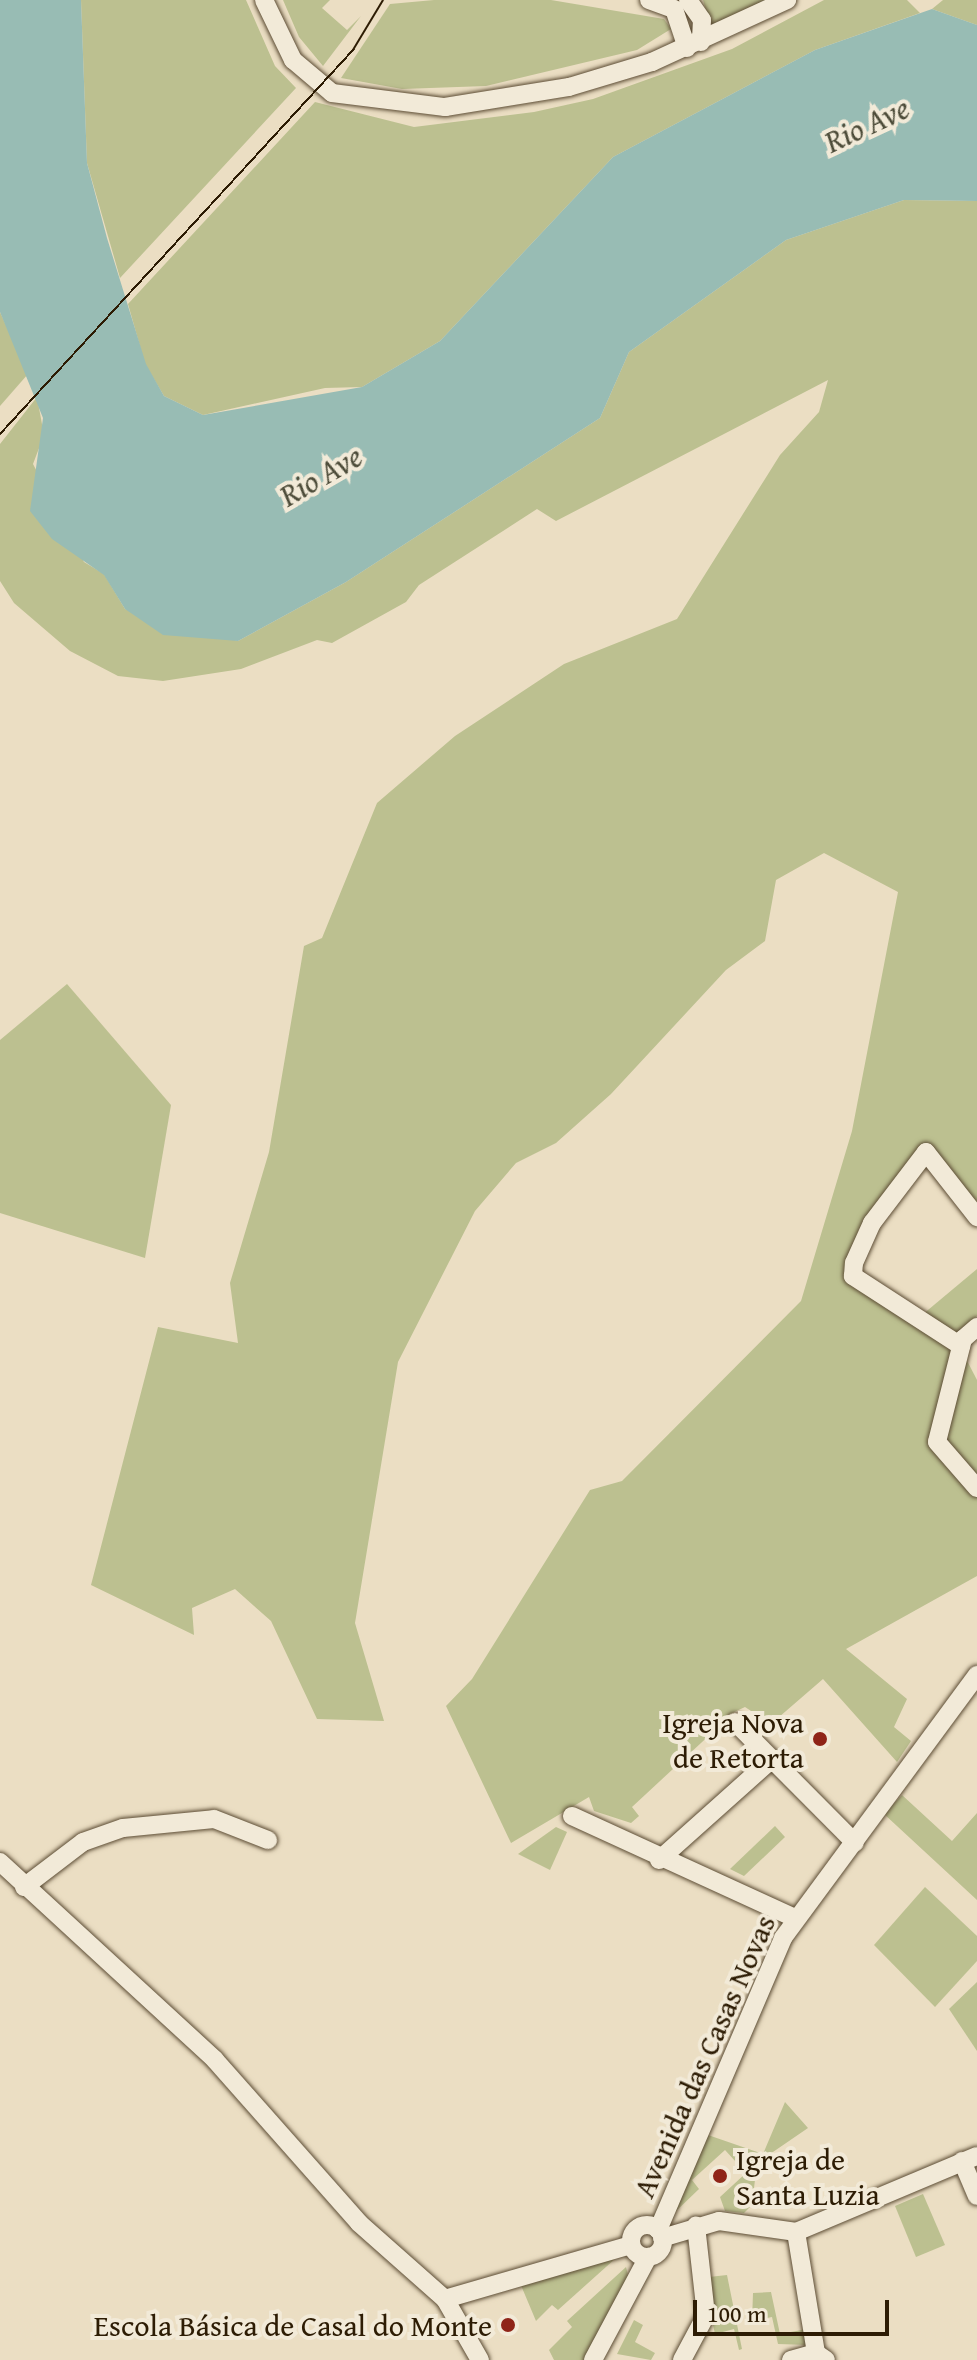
<!DOCTYPE html>
<html>
<head>
<meta charset="utf-8">
<style>
  body { margin:0 }
  #map { position:relative; width:977px; height:2360px; overflow:hidden; background:#ebdec3; font-family:"Gentium Book Plus",serif }
  div>[style] { position:absolute }
  .green>* { inset:0; background:#bcc090 }
  .water>* { inset:0; background:#98bcb4 }
  .roads { filter:drop-shadow(0 0 2px #5c4c34) drop-shadow(0 0 2px #5c4c34) }
  .minor>* { height:18px; margin:-9px; padding:0 9px; transform-origin:9px; border-radius:9px; background:#f2ead8 }
  .minor>.ring { margin:-9px; padding:0; box-sizing:content-box; background:none; border:18px solid #f2ead8; border-radius:50% }
  .tram>* { height:2px; margin:-1px; padding:0 1px; transform-origin:1px; border-radius:1px; background:#2d1c04 }
  .dots>* { width:22px; height:22px; translate:-50% -50%; box-sizing:border-box; border:4px solid #f2ead8; border-radius:50% }
  span { translate:-50% -50%; white-space:nowrap; text-align:center; line-height:1.15; -webkit-text-stroke:8px #f2ead8; paint-order:stroke }
  .poi-label { font-size:30px; color:#2d1c04 }
  .right { translate:-100% -50%; text-align:right }
  .left { translate:0 -50%; text-align:left }
  .street-label { font-size:30px; color:#2d1c04 }
  .water-label { font-size:32px; color:#4d4c39; font-style:italic }
  .scale { position:absolute; left:693px; top:2300px; width:196px; height:36px; box-sizing:border-box; border:4px solid #2d1c04; border-top:0; padding-left:10px; font-size:24px; line-height:28px; white-space:nowrap; color:#2d1c04; -webkit-text-stroke:6px #f2ead8; paint-order:stroke }
</style>
</head>
<body>
<div id="map">
  <div class="green">
    <i style="clip-path:polygon(81px 0,246px 0,275px 66px,296px 88px,120px 278px,87px 163px)"></i>
    <i style="clip-path:polygon(283px 0,330px 0,322px 8px,347px 30px,361px 16px,323px 66px,299px 37px)"></i>
    <i style="clip-path:polygon(434px 0,551px 0,664px 19px,671px 29px,637px 50px,486px 86px,402px 89px,341px 78px,390px 4px)"></i>
    <i style="clip-path:polygon(703px 0,775px 0,711px 28px)"></i>
    <i style="clip-path:polygon(824px 0,907px 0,920px 13px,815px 50px,613px 157px,440px 341px,362px 387px,325px 388px,203px 415px,164px 396px,145px 364px,128px 304px,315px 102px,414px 127px,534px 112px,593px 99px,732px 49px)"></i>
    <i style="clip-path:polygon(943px 0,977px 0,977px 25px,932px 9px)"></i>
    <i style="clip-path:polygon(904px 200px,977px 201px,977px 1217px,927px 1153px,872px 1223px,853px 1276px,961px 1346px,937px 1442px,977px 1490px,977px 1576px,846px 1649px,907px 1699px,894px 1727px,911px 1741px,897px 1762px,823px 1679px,771px 1724px,745px 1707px,717px 1720px,727px 1732px,715px 1730px,632px 1807px,639px 1816px,631px 1823px,594px 1811px,589px 1797px,511px 1843px,446px 1706px,472px 1679px,590px 1490px,622px 1481px,801px 1301px,852px 1131px,898px 892px,824px 853px,776px 880px,765px 941px,726px 970px,611px 1094px,556px 1143px,516px 1163px,475px 1211px,398px 1362px,355px 1623px,384px 1721px,317px 1719px,271px 1621px,235px 1589px,192px 1608px,194px 1635px,91px 1585px,158px 1327px,238px 1343px,230px 1283px,269px 1152px,304px 946px,322px 938px,377px 803px,455px 736px,564px 664px,677px 619px,780px 455px,819px 412px,828px 380px,556px 521px,537px 509px,419px 585px,406px 602px,332px 643px,317px 640px,241px 669px,163px 681px,118px 676px,70px 651px,14px 603px,0 581px,0 444px,37px 397px,44px 435px,33px 464px,84px 562px,104px 574px,125px 609px,238px 641px,346px 582px,600px 418px,629px 352px,786px 240px)"></i>
    <i style="clip-path:polygon(0 312px,28px 374px,0 406px)"></i>
    <i style="clip-path:polygon(67px 984px,171px 1105px,145px 1258px,0 1213px,0 1040px)"></i>
    <i style="clip-path:polygon(977px 1269px,977px 1316px,955px 1334px,922px 1315px)"></i>
    <i style="clip-path:polygon(963px 1353px,977px 1380px,977px 1475px,945px 1438px)"></i>
    <i style="clip-path:polygon(902px 1795px,952px 1841px,977px 1813px,977px 1900px,884px 1814px)"></i>
    <i style="clip-path:polygon(775px 1826px,785px 1837px,744px 1876px,730px 1869px)"></i>
    <i style="clip-path:polygon(556px 1827px,567px 1832px,550px 1870px,518px 1854px)"></i>
    <i style="clip-path:polygon(925px 1887px,977px 1936px,977px 1961px,935px 2007px,874px 1945px)"></i>
    <i style="clip-path:polygon(977px 1982px,977px 2051px,949px 2009px)"></i>
    <i style="clip-path:polygon(785px 2102px,808px 2128px,757px 2163px,752px 2205px,744px 2213px,725px 2211px,720px 2197px,746px 2173px,725px 2150px,692px 2180px,699px 2189px,674px 2213px,708px 2135px,763px 2154px)"></i>
    <i style="clip-path:polygon(923px 2194px,945px 2245px,916px 2257px,895px 2206px)"></i>
    <i style="clip-path:polygon(616px 2258px,558px 2310px,552px 2305px,536px 2321px,520px 2283px)"></i>
    <i style="clip-path:polygon(626px 2267px,629px 2279px,584px 2360px,554px 2360px,549px 2350px,572px 2327px,567px 2321px)"></i>
    <i style="clip-path:polygon(727px 2275px,742px 2349px,739px 2350px,734px 2329px,715px 2334px,711px 2316px,709px 2277px)"></i>
    <i style="clip-path:polygon(771px 2292px,780px 2334px,807px 2329px,809px 2345px,778px 2344px,772px 2317px,752px 2321px,753px 2293px)"></i>
    <i style="clip-path:polygon(634px 2320px,643px 2325px,635px 2342px,655px 2353px,651px 2360px,617px 2354px)"></i>
  </div>
  <div class="water">
    <i style="clip-path:polygon(0 0,81px 0,87px 163px,107px 238px,146px 364px,164px 396px,203px 415px,362px 387px,440px 341px,613px 157px,815px 50px,932px 9px,977px 25px,977px 201px,904px 200px,786px 240px,629px 352px,600px 418px,346px 582px,238px 641px,163px 635px,125px 609px,104px 575px,52px 539px,30px 511px,43px 418px,0 312px)"></i>
  </div>
  <div class="roads">
    <div class="minor">
      <i style="left:264px;top:0;width:67px;rotate:64.2deg"></i>
      <i style="left:293px;top:60px;width:51px;rotate:40.2deg"></i>
      <i style="left:332px;top:93px;width:114px;rotate:7.1deg"></i>
      <i style="left:445px;top:107px;width:126px;rotate:-9.2deg"></i>
      <i style="left:569px;top:87px;width:87px;rotate:-16.8deg"></i>
      <i style="left:652px;top:62px;width:149px;rotate:-24.7deg"></i>
      <i style="left:649px;top:0;width:27px;rotate:20deg"></i>
      <i style="left:674px;top:9px;width:41px;rotate:71.6deg"></i>
      <i style="left:688px;top:0;width:24px;rotate:55deg"></i>
      <i style="left:702px;top:20px;width:22px;rotate:93deg"></i>
      <i style="left:977px;top:1327px;width:18px;rotate:139deg"></i>
      <i style="left:963px;top:1339px;width:106px;rotate:104.2deg"></i>
      <i style="left:937px;top:1442px;width:61px;rotate:49deg"></i>
      <i style="left:961px;top:1346px;width:129px;rotate:-147.1deg"></i>
      <i style="left:853px;top:1276px;width:13px;rotate:-86deg"></i>
      <i style="left:854px;top:1263px;width:44px;rotate:-65.8deg"></i>
      <i style="left:872px;top:1223px;width:89px;rotate:-52.7deg"></i>
      <i style="left:926px;top:1152px;width:83px;rotate:51.9deg"></i>
      <i style="left:735px;top:1722px;width:170px;rotate:45.2deg"></i>
      <i style="left:572px;top:1816px;width:245px;rotate:24.6deg"></i>
      <i style="left:659px;top:1860px;width:152px;rotate:-41.8deg"></i>
      <i style="left:0;top:1862px;width:292px;rotate:42.6deg"></i>
      <i style="left:215px;top:2060px;width:217px;rotate:48.5deg"></i>
      <i style="left:359px;top:2223px;width:115px;rotate:41.5deg"></i>
      <i style="left:445px;top:2299px;width:70px;rotate:60.2deg"></i>
      <i style="left:24px;top:1887px;width:74px;rotate:-37.3deg"></i>
      <i style="left:83px;top:1842px;width:42px;rotate:-19.3deg"></i>
      <i style="left:123px;top:1828px;width:91px;rotate:-5.6deg"></i>
      <i style="left:214px;top:1819px;width:58px;rotate:21.3deg"></i>
      <i style="left:962px;top:2161px;width:38px;rotate:67deg"></i>
      <i class="ring" style="left:631px;top:2225px;width:14px;height:14px"></i>
      <i style="left:658px;top:2230px;width:318px;rotate:-66.8deg"></i>
      <i style="left:783px;top:1938px;width:327px;rotate:-53.6deg"></i>
      <i style="left:796px;top:2232px;width:123px;rotate:80.6deg"></i>
      <i style="left:816px;top:2353px;width:12px;rotate:35deg"></i>
      <i style="left:662px;top:2238px;width:59px;rotate:-16.6deg"></i>
      <i style="left:719px;top:2221px;width:78px;rotate:8.1deg"></i>
      <i style="left:796px;top:2232px;width:196px;rotate:-22.8deg"></i>
      <i style="left:445px;top:2299px;width:194px;rotate:-16.2deg"></i>
      <i style="left:593px;top:2360px;width:117px;rotate:-61.9deg"></i>
      <i style="left:682px;top:2360px;width:51px;rotate:-61.9deg"></i>
      <i style="left:706px;top:2315px;width:90px;rotate:-96.4deg"></i>
      <i style="left:791px;top:2360px;width:26px;rotate:-16deg"></i>
    </div>
  </div>
  <div class="tram">
    <i style="left:0;top:434px;width:522px;rotate:-47.41deg"></i>
    <i style="left:353px;top:50px;width:58px;rotate:-59deg"></i>
  </div>
  <div class="dots">
    <i style="left:820px;top:1739px;background:#8f2418"></i>
    <i style="left:720px;top:2176px;background:#8f2418"></i>
    <i style="left:508px;top:2325px;background:#8f2418"></i>
  </div>
  <div class="poi-label">
    <span class="right" style="left:804px;top:1739px">Igreja Nova<br>de Retorta</span>
    <span class="left" style="left:736px;top:2176px">Igreja de<br>Santa Luzia</span>
    <span class="right" style="left:492px;top:2325px">Escola Básica de Casal do Monte</span>
  </div>
  <div class="street-label">
    <span style="left:704px;top:2056px;rotate:-66deg">Avenida das Casas Novas</span>
  </div>
  <div class="water-label">
    <span style="left:867px;top:125px;rotate:-25deg">Rio Ave</span>
    <span style="left:321px;top:476px;rotate:-30deg">Rio Ave</span>
  </div>
  <div class="scale">100 m</div>
</div>
</body>
</html>
